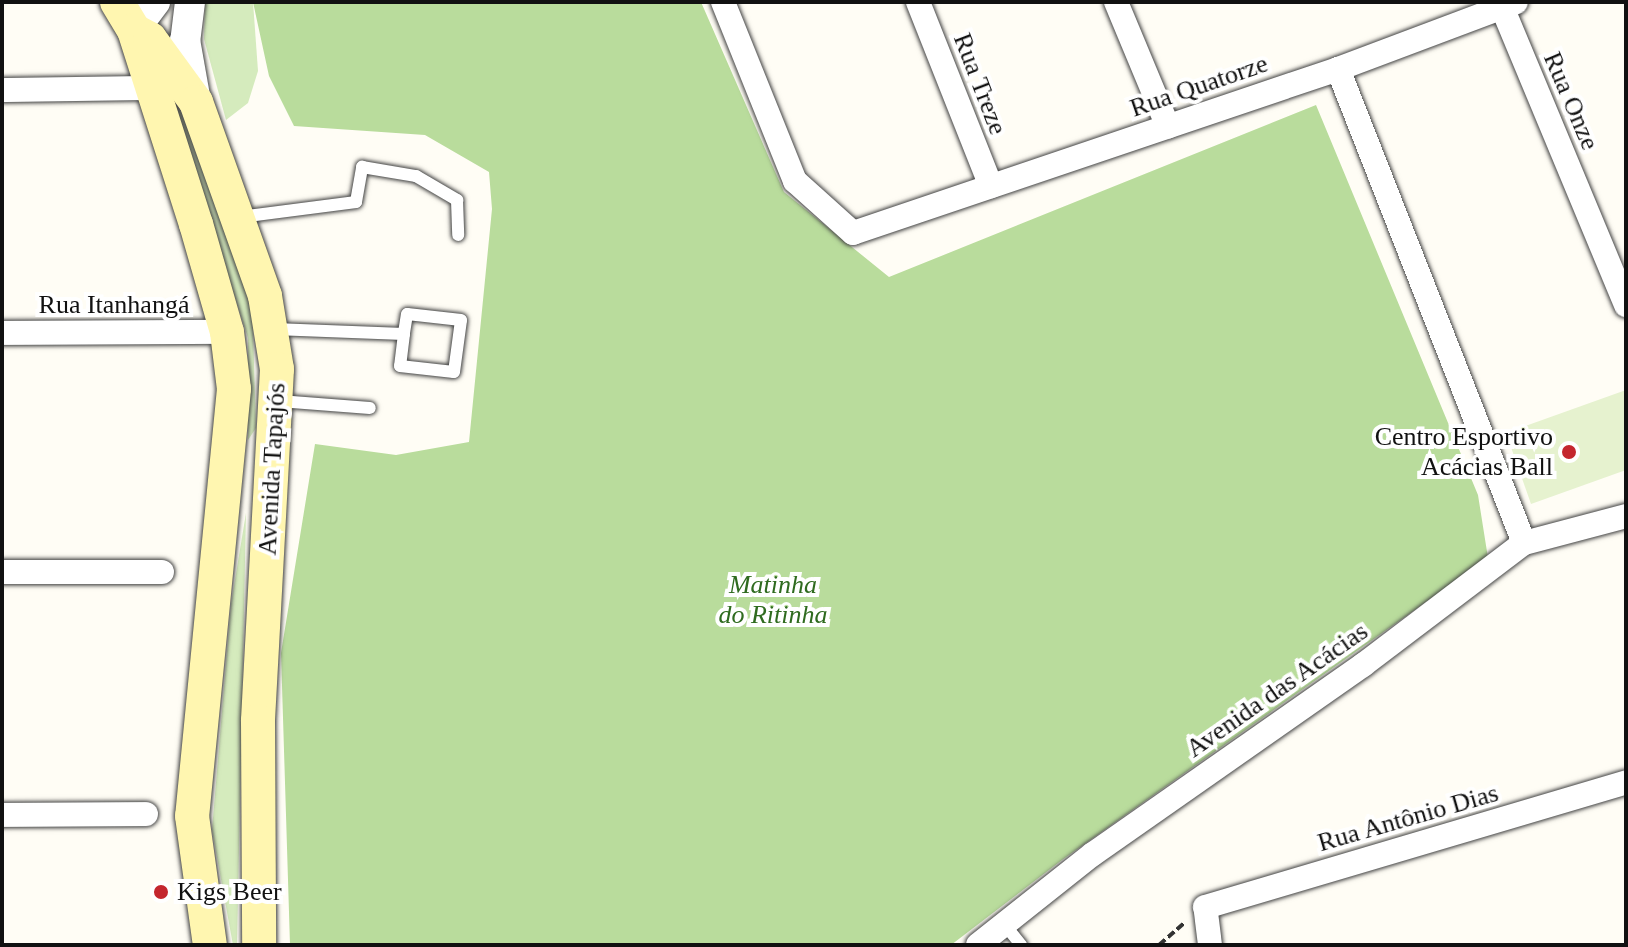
<!DOCTYPE html>
<html>
<head>
<meta charset="utf-8">
<style>
  body { margin:0 }
  #map { position:relative; width:1628px; height:947px; overflow:hidden; background:#fffdf5; font-family:"Times New Roman",serif }
  div>[style] { position:absolute }
  .green>* { inset:0; background:#d5ebbd }
  .forest>* { inset:0; background:#b9dc9c }
  .pitch>* { inset:0; background:#e6f2cf }
  .path>* { height:4px; margin-top:-2px; transform-origin:0; background:repeating-linear-gradient(90deg,#333 0 8px,transparent 0 12px) }
  .roads { filter:drop-shadow(0 0 2px #444) drop-shadow(0 0 2px #444) }
  .service>* { height:12px; margin:-6px; padding:0 6px; transform-origin:6px; border-radius:6px; background:#fff }
  .minor>* { height:24px; margin:-12px; padding:0 12px; transform-origin:12px; border-radius:12px; background:#fff }
  .tertiary>* { height:30px; margin:-15px; padding:0 15px; transform-origin:15px; border-radius:15px; background:#fff }
  .secondary>* { height:34px; margin:-17px; padding:0 17px; transform-origin:17px; border-radius:17px; background:#fff6b0 }
  .dots>* { width:22px; height:22px; translate:-50% -50%; box-sizing:border-box; border:4px solid #fff; border-radius:50% }
  span { translate:-50% -50%; white-space:nowrap; text-align:center; line-height:1.15; -webkit-text-stroke:8px #fff; paint-order:stroke }
  .street-label { font-size:26px; color:#111 }
  .poi-label { font-size:26px; color:#111 }
  .right { translate:-100% -50%; text-align:right }
  .left { translate:0 -50%; text-align:left }
  .park-label { font-size:26px; color:#2f6b1f; font-style:italic }
  .frame { position:absolute; inset:0; border:4px solid #111; pointer-events:none }
</style>
</head>
<body>
<div id="map">
  <div class="green">
    <i style="clip-path:polygon(205px 2px,253px 2px,258px 71px,248px 103px,226px 120px,204px 39px)"></i>
    <i style="clip-path:polygon(172px 102px,189px 122px,252px 298px,256px 428px,248px 440px,248px 338px)"></i>
    <i style="clip-path:polygon(246px 513px,237px 945px,233px 945px,212px 830px,231px 604px)"></i>
  </div>
  <div class="forest">
    <i style="clip-path:polygon(253px 2px,701px 2px,784px 192px,889px 277px,1316px 105px,1478px 495px,1488px 558px,1062px 860px,951px 945px,290px 945px,281px 653px,315px 444px,396px 455px,469px 442px,492px 209px,489px 172px,425px 135px,294px 126px,269px 76px)"></i>
  </div>
  <div class="pitch">
    <i style="clip-path:polygon(1626px 390px,1626px 470px,1531px 504px,1506px 433px)"></i>
  </div>
  <div class="path">
    <i style="left:1159px;top:945px;width:33px;rotate:-41deg"></i>
  </div>
  <div class="roads">
    <div class="service">
      <i style="left:240px;top:217px;width:117px;rotate:-7.4deg"></i>
      <i style="left:356px;top:202px;width:36px;rotate:-80deg"></i>
      <i style="left:362px;top:167px;width:55px;rotate:9.5deg"></i>
      <i style="left:416px;top:176px;width:48px;rotate:30.3deg"></i>
      <i style="left:457px;top:200px;width:35px;rotate:88deg"></i>
      <i style="left:274px;top:329px;width:130px;rotate:2.2deg"></i>
      <i style="left:404px;top:334px;width:32px;rotate:97deg"></i>
      <i style="left:400px;top:366px;width:54px;rotate:6.3deg"></i>
      <i style="left:454px;top:372px;width:52px;rotate:-82.3deg"></i>
      <i style="left:461px;top:320px;width:54px;rotate:-173.7deg"></i>
      <i style="left:407px;top:314px;width:20px;rotate:99deg"></i>
      <i style="left:279px;top:401px;width:91px;rotate:4.4deg"></i>
      <i style="left:1005px;top:925px;width:26px;rotate:51deg"></i>
    </div>
    <div class="minor">
      <i style="left:723px;top:2px;width:193px;rotate:68.1deg"></i>
      <i style="left:795px;top:181px;width:78px;rotate:41.9deg"></i>
      <i style="left:853px;top:233px;width:512px;rotate:-18.68deg"></i>
      <i style="left:1338px;top:69px;width:190px;rotate:-20.6deg"></i>
      <i style="left:918px;top:2px;width:198px;rotate:68.4deg"></i>
      <i style="left:1116px;top:2px;width:135px;rotate:67.4deg"></i>
      <i style="left:1502px;top:7px;width:323px;rotate:67.4deg"></i>
      <i style="left:1338px;top:69px;width:509px;rotate:68.57deg"></i>
      <i style="left:2px;top:90px;width:148px;rotate:-0.8deg"></i>
      <i style="left:2px;top:333px;width:225px;rotate:-0.3deg"></i>
      <i style="left:2px;top:572px;width:160px"></i>
      <i style="left:2px;top:815px;width:144px;rotate:-0.4deg"></i>
      <i style="left:978px;top:945px;width:147px;rotate:-38.4deg"></i>
      <i style="left:1093px;top:854px;width:330px;rotate:-35deg"></i>
      <i style="left:1363px;top:665px;width:202px;rotate:-37.2deg"></i>
      <i style="left:1524px;top:543px;width:106px;rotate:-14.8deg"></i>
      <i style="left:1210px;top:945px;width:38px;rotate:-97deg"></i>
      <i style="left:1205px;top:907px;width:439px;rotate:-16.5deg"></i>
    </div>
    <div class="tertiary">
      <i style="left:190px;top:2px;width:38px;rotate:97deg"></i>
      <i style="left:185px;top:40px;width:63px;rotate:79.9deg"></i>
      <i style="left:134px;top:30px;width:35px;rotate:-53deg"></i>
    </div>
    <div class="secondary">
      <i style="left:117px;top:2px;width:33px;rotate:59deg"></i>
      <i style="left:134px;top:30px;width:204px;rotate:72.3deg"></i>
      <i style="left:196px;top:224px;width:112px;rotate:74deg"></i>
      <i style="left:227px;top:332px;width:57px;rotate:83deg"></i>
      <i style="left:234px;top:389px;width:429px;rotate:95.6deg"></i>
      <i style="left:192px;top:816px;width:130px;rotate:82.1deg"></i>
      <i style="left:135px;top:31px;width:17px;rotate:28deg"></i>
      <i style="left:150px;top:39px;width:78px;rotate:53.9deg"></i>
      <i style="left:196px;top:102px;width:206px;rotate:70.4deg"></i>
      <i style="left:265px;top:296px;width:74px;rotate:80.7deg"></i>
      <i style="left:277px;top:369px;width:353px;rotate:93.1deg"></i>
      <i style="left:258px;top:721px;width:224px;rotate:89.7deg"></i>
    </div>
  </div>
  <div class="dots">
    <i style="left:1569px;top:452px;background:#c4262e"></i>
    <i style="left:161px;top:892px;background:#c4262e"></i>
  </div>
  <div class="street-label">
    <span style="left:980px;top:84px;rotate:69deg">Rua Treze</span>
    <span style="left:1199px;top:86px;rotate:-19deg">Rua Quatorze</span>
    <span style="left:1571px;top:101px;rotate:67deg">Rua Onze</span>
    <span style="left:114px;top:305px">Rua Itanhangá</span>
    <span style="left:272px;top:469px;rotate:-87deg">Avenida Tapajós</span>
    <span style="left:1277px;top:690px;rotate:-35deg">Avenida das Acácias</span>
    <span style="left:1408px;top:818px;rotate:-16deg">Rua Antônio Dias</span>
  </div>
  <div class="poi-label">
    <span class="right" style="left:1553px;top:452px">Centro Esportivo<br>Acácias Ball</span>
    <span class="left" style="left:177px;top:892px">Kigs Beer</span>
  </div>
  <div class="park-label">
    <span style="left:773px;top:600px">Matinha<br>do Ritinha</span>
  </div>
  <div class="frame"></div>
</div>
</body>
</html>
